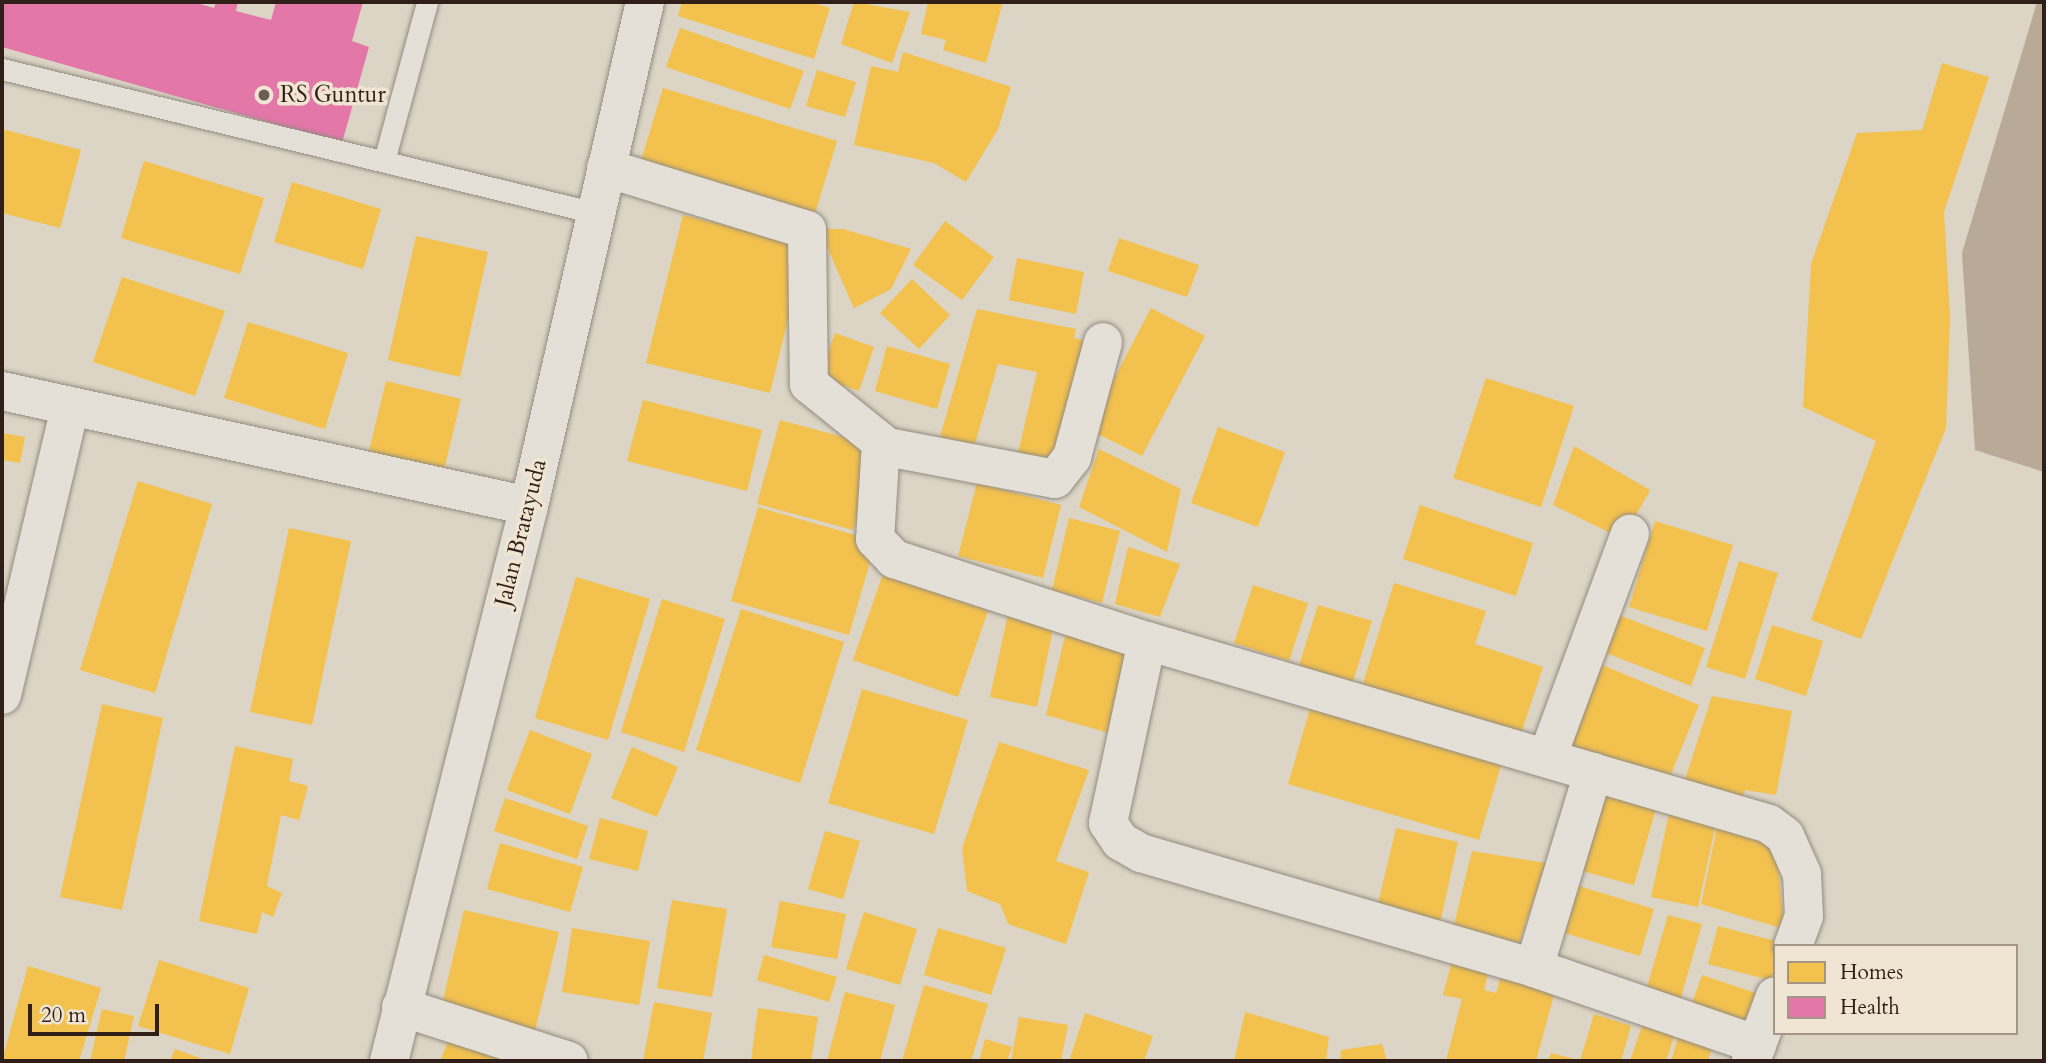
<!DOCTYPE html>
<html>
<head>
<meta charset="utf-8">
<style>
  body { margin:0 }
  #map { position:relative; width:2046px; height:1063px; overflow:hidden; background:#dcd4c4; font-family:Cardo,serif }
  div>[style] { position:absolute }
  .water>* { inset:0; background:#b8aa96 }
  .homes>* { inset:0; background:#f2c14e }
  .health>* { inset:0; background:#e377a8 }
  .roads { filter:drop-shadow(0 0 2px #928b81) drop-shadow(0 0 2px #928b81) }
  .service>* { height:21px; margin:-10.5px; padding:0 10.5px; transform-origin:10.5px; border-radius:10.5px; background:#e4e0d8 }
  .minor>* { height:38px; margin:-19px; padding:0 19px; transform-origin:19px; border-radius:19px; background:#e4e0d8 }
  .tertiary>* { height:38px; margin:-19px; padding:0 19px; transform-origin:19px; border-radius:19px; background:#e4e0d8 }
  .dots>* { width:19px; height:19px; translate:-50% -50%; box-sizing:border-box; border:4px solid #efe5d2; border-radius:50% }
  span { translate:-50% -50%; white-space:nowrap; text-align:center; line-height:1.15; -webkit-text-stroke:7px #efe5d2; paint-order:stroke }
  .poi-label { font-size:23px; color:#301f19 }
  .left { translate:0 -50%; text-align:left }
  .street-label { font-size:23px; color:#301f19 }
  .frame { position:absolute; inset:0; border:4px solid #301f19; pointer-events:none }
  .legend { position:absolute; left:1773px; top:944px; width:245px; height:91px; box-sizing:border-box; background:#efe5d2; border:2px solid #a39688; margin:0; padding:9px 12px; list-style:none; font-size:21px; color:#301f19 }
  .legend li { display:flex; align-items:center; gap:14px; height:35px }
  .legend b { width:35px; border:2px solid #a39688 }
  .scale { position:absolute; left:28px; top:1004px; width:131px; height:32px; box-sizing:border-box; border:4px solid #301f19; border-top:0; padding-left:9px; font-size:21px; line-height:24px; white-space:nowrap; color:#301f19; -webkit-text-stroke:5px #efe5d2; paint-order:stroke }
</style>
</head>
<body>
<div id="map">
  <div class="water">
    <i style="clip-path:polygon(2037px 2px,2044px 2px,2044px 472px,1975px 450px,1962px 253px)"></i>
  </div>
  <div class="homes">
    <i style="clip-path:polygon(682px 2px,810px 2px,830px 8px,814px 59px,678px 16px)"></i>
    <i style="clip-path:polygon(854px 2px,910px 12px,892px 63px,841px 44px)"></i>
    <i style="clip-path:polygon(928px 2px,1003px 2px,986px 63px,943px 50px,946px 40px,921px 34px)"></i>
    <i style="clip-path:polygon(680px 28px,804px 71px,790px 109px,666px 67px)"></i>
    <i style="clip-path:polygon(903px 52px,1011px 87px,998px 129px,966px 182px,934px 163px,854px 145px,871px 66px,898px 72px)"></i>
    <i style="clip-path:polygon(1942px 63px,1989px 77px,1944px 212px,1950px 318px,1946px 428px,1861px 639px,1811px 620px,1876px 441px,1803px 407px,1811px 264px,1857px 133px,1922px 130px)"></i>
    <i style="clip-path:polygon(817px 70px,856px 82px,845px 117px,806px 106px)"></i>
    <i style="clip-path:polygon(663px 88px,837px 141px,814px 217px,640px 164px)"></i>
    <i style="clip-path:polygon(2px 129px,81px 150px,60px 228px,2px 213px)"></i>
    <i style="clip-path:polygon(144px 161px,264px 198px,240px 274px,121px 238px)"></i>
    <i style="clip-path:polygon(292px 182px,381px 209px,363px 269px,274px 242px)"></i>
    <i style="clip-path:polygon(683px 215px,806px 245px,770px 393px,646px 363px)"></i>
    <i style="clip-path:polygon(945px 221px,994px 257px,962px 300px,913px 265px)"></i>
    <i style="clip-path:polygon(819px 229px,843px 229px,911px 249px,891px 289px,854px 308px)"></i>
    <i style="clip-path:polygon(416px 236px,488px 252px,460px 377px,388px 360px)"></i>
    <i style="clip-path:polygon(1119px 238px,1199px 265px,1187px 297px,1108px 271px)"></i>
    <i style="clip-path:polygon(1017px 258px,1084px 272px,1076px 314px,1009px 300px)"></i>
    <i style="clip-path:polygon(122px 277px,225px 311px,195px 396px,93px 362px)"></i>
    <i style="clip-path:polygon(912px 279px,950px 315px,919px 349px,880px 313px)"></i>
    <i style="clip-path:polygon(1151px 308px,1205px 336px,1142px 456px,1088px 429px)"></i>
    <i style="clip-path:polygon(977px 309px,1076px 329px,1074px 338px,1090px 342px,1062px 464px,1018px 453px,1037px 372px,998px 364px,974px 447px,940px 437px)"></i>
    <i style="clip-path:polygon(248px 322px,348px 353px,325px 429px,224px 398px)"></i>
    <i style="clip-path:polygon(835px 333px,874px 347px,859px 391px,819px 377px)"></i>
    <i style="clip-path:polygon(887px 346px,950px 364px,937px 409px,875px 391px)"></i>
    <i style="clip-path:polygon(1486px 378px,1574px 406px,1541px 507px,1453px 478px)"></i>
    <i style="clip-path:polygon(386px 381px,461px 399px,442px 478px,367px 459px)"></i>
    <i style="clip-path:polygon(643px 400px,762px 430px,747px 491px,627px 461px)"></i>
    <i style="clip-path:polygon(780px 420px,876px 446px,853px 530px,757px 504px)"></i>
    <i style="clip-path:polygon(1218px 427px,1285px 452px,1258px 527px,1191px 503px)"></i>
    <i style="clip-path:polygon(2px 433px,25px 437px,20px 463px,2px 460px)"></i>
    <i style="clip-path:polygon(1574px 446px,1650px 490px,1623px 539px,1553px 505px)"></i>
    <i style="clip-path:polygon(1099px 449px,1181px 489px,1167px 552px,1079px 507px)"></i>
    <i style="clip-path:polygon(138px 481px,212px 504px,155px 693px,80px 670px)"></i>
    <i style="clip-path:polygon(977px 483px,1061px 505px,1043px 578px,958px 556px)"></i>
    <i style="clip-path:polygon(1420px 505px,1533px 543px,1516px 596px,1403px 559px)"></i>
    <i style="clip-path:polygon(758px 507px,876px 541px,849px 635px,731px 601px)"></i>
    <i style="clip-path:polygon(1069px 518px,1120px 531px,1102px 603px,1052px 590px)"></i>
    <i style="clip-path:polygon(1655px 521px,1733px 545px,1707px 631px,1629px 607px)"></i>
    <i style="clip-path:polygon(289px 528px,351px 541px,312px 725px,250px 712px)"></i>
    <i style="clip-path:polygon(1128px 547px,1180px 564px,1160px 617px,1115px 604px)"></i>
    <i style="clip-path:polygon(1739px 561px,1778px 573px,1745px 679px,1706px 667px)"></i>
    <i style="clip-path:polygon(883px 574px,988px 611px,958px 697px,853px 660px)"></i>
    <i style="clip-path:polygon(576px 577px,650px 599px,608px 740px,535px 718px)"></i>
    <i style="clip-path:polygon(1394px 583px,1486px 611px,1475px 644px,1543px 667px,1521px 734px,1361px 690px)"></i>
    <i style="clip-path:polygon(1253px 585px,1308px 603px,1289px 661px,1234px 643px)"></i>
    <i style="clip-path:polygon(662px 599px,725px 619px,684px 752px,621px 732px)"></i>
    <i style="clip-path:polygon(1318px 605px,1372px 621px,1352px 685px,1298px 669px)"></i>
    <i style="clip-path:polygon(741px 609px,844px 642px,800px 783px,696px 750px)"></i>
    <i style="clip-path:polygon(1008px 614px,1054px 624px,1037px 707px,990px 697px)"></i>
    <i style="clip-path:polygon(1616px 614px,1705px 648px,1691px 686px,1601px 651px)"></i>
    <i style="clip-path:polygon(1772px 625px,1823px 641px,1806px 696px,1755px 679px)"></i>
    <i style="clip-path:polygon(1067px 628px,1136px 657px,1109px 733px,1046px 715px)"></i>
    <i style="clip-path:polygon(1602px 665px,1699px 705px,1667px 784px,1569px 744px)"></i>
    <i style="clip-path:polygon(862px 689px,968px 720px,934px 834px,828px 803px)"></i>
    <i style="clip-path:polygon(1712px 696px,1792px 711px,1776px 795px,1745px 790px,1741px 802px,1683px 786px)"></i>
    <i style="clip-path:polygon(102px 704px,163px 718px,122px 910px,60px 897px)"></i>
    <i style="clip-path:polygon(1310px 709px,1501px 765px,1479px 840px,1288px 784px)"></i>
    <i style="clip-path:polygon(530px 730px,592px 754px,570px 814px,507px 790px)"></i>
    <i style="clip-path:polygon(999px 742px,1089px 770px,1056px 861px,1089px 872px,1066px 944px,1008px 924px,1000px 904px,967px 891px,962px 848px)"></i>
    <i style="clip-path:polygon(235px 746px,293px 759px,289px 781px,308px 786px,299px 820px,281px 815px,267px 886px,282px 893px,273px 917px,262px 912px,257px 934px,199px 921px)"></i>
    <i style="clip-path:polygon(632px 747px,678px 767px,657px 817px,611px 798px)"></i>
    <i style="clip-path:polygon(1607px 783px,1659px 798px,1634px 885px,1582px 871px)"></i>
    <i style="clip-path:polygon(505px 798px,588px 826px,577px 859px,494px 831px)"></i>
    <i style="clip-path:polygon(1670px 809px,1717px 819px,1698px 907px,1651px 897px)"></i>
    <i style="clip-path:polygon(600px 818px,648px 831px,638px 871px,589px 859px)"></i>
    <i style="clip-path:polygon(1719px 819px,1775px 831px,1784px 929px,1701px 904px)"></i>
    <i style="clip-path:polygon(1396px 828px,1458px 842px,1440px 923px,1377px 908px)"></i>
    <i style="clip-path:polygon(825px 831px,860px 841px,843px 899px,808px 889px)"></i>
    <i style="clip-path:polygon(500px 843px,583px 867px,570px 912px,487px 889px)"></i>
    <i style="clip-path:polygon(1472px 851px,1546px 863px,1519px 943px,1454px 925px)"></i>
    <i style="clip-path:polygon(1579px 886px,1654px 909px,1640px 956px,1565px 933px)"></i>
    <i style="clip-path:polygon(672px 900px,727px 909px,712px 997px,657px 988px)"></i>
    <i style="clip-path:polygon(780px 901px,846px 914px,837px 959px,771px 947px)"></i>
    <i style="clip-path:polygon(464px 910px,559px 932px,534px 1035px,440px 1013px)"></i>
    <i style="clip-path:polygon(864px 912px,917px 929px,900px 985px,846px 969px)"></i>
    <i style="clip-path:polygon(1668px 915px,1702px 924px,1679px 1004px,1645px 994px)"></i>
    <i style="clip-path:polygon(1718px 926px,1783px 943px,1775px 946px,1773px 981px,1708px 964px)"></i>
    <i style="clip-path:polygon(572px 928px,650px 941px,639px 1005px,562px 992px)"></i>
    <i style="clip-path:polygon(938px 928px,1006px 948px,991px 995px,924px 975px)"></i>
    <i style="clip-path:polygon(1454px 953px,1491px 962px,1484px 990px,1496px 993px,1504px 965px,1558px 980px,1536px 1061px,1446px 1061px,1462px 999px,1443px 995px)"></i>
    <i style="clip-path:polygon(764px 955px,837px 977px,829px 1002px,757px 980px)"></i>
    <i style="clip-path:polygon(159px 960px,249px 988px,230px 1054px,138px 1026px)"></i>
    <i style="clip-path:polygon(28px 966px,101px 988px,79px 1061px,2px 1061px)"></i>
    <i style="clip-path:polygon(1702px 975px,1759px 994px,1747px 1028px,1690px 1009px)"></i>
    <i style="clip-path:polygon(924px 985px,988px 1004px,971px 1061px,902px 1061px)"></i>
    <i style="clip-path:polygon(845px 992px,895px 1005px,880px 1061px,827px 1061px)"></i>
    <i style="clip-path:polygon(654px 1002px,712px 1013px,703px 1061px,643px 1061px)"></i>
    <i style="clip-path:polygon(758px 1008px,818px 1017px,811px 1061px,751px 1061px)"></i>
    <i style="clip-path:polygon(102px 1009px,134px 1016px,124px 1061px,90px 1061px)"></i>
    <i style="clip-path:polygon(1245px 1012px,1329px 1037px,1326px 1061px,1234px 1061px)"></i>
    <i style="clip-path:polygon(1085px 1013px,1153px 1036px,1144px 1061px,1069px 1061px)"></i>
    <i style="clip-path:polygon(1594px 1014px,1631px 1026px,1621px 1061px,1580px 1061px)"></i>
    <i style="clip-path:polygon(1019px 1017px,1068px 1025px,1061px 1061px,1011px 1061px)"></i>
    <i style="clip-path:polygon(1642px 1026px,1674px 1036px,1666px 1061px,1630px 1061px)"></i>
    <i style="clip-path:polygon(453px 1030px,527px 1061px,440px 1061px)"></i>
    <i style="clip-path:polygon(1679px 1034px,1713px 1045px,1708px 1061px,1671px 1061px)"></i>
    <i style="clip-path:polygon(985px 1039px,1012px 1047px,1007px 1061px,979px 1061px)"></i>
    <i style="clip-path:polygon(1382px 1044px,1387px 1061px,1340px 1061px,1341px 1050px)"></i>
    <i style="clip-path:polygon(175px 1049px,208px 1061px,170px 1061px)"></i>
    <i style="clip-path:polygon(1551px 1053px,1579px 1060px,1579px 1061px,1548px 1061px)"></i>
  </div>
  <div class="health">
    <i style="clip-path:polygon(2px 2px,193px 2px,214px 8px,216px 2px,238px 2px,236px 11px,271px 20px,276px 2px,363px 2px,352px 41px,369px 47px,342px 143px,2px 47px)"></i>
  </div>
  <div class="roads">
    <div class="service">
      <i style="left:2px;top:69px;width:611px;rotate:13.63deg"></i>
      <i style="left:385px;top:157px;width:161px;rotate:-74.8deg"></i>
    </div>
    <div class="minor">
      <i style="left:606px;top:168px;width:210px;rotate:17.1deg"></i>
      <i style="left:807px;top:230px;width:154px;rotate:89.3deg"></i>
      <i style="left:809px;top:384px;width:92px;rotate:38.9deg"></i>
      <i style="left:881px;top:442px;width:97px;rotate:93.5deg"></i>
      <i style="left:875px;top:539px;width:28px;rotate:46deg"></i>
      <i style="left:894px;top:559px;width:266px;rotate:18deg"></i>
      <i style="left:1147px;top:641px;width:648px;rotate:16.39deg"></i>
      <i style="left:1769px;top:824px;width:20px;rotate:37deg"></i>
      <i style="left:1785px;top:836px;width:42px;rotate:65.9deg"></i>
      <i style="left:1802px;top:874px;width:42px;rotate:87.3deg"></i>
      <i style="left:1804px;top:916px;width:32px;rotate:110deg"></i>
      <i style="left:2px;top:391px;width:539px;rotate:12.31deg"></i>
      <i style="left:882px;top:446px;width:176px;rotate:10.8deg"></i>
      <i style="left:1055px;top:479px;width:28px;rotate:-52deg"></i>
      <i style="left:1072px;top:457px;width:119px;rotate:-74.9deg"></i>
      <i style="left:1147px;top:641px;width:186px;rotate:102.1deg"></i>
      <i style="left:1108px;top:823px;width:22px;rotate:56deg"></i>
      <i style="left:1120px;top:841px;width:24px;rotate:30deg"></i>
      <i style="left:1141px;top:853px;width:409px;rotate:16.3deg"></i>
      <i style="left:1534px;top:968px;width:205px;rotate:-73.2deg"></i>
      <i style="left:2px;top:695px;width:295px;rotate:-76.7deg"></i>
      <i style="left:1547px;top:758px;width:239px;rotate:-69.7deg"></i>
      <i style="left:1534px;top:968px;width:236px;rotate:19deg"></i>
      <i style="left:1757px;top:1045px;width:17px;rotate:111deg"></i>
      <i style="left:401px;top:1007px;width:176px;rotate:17.8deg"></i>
      <i style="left:1757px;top:1045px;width:52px;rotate:-69.8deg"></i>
    </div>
    <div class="tertiary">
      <i style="left:389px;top:1061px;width:572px;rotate:-75.84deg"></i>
      <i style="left:529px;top:506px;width:517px;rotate:-77.04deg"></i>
    </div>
  </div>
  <div class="dots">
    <i style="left:264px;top:95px;background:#6c5e55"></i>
  </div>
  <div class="poi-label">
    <span class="left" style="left:280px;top:95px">RS Guntur</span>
  </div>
  <div class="street-label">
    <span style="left:521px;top:533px;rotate:-76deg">Jalan Bratayuda</span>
  </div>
  <div class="frame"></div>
  <ul class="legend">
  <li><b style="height:19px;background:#f2c14e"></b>Homes</li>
  <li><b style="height:19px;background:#e377a8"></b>Health</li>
  </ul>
  <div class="scale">20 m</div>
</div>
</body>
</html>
